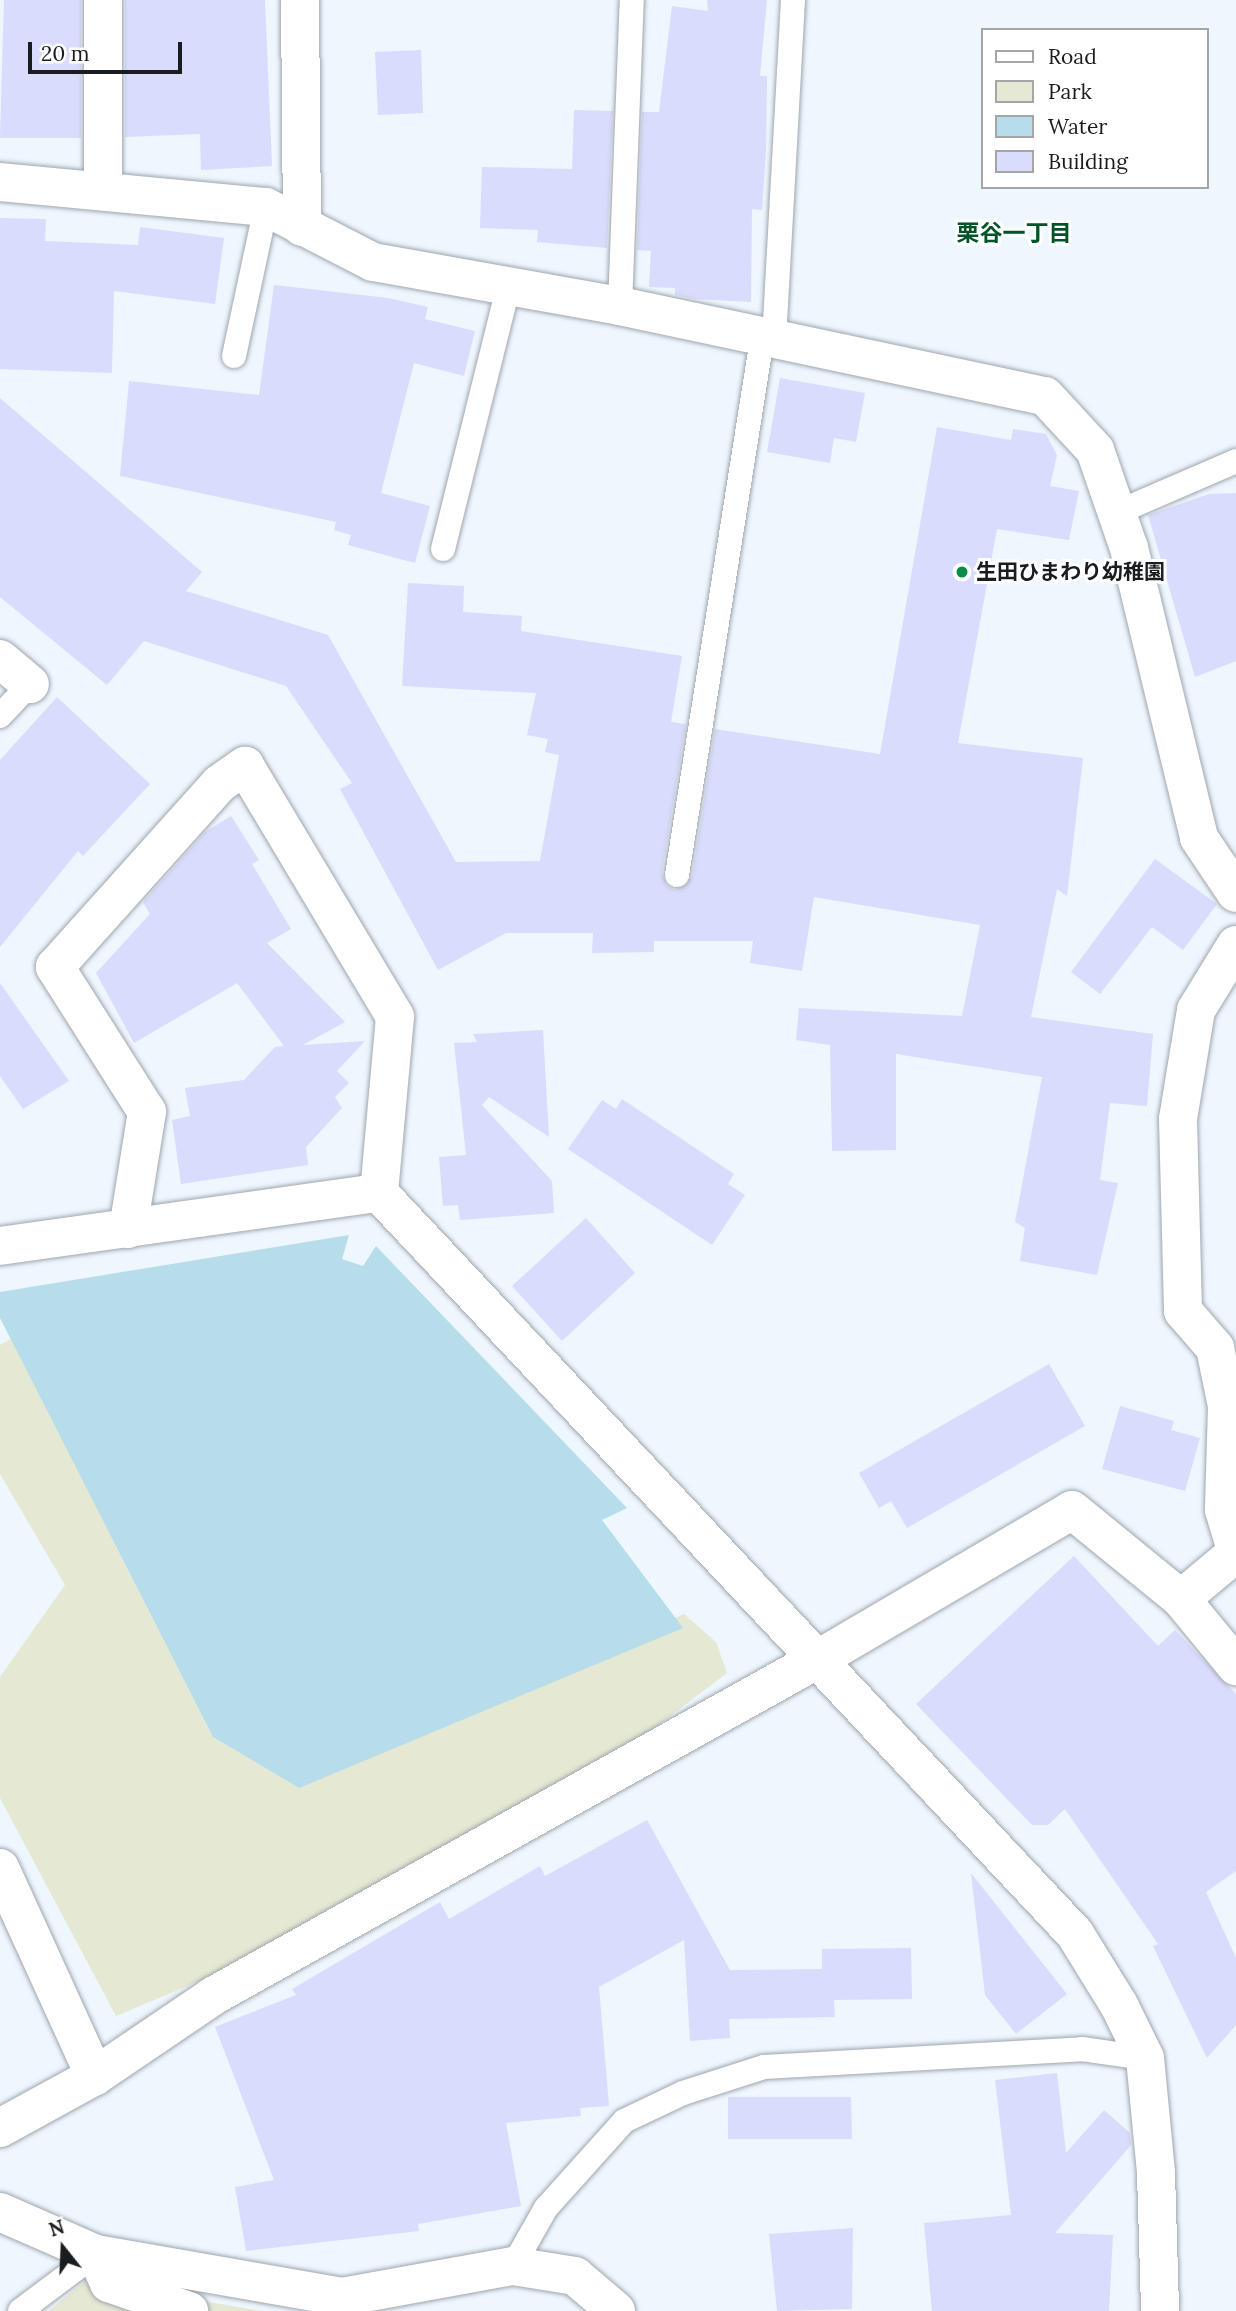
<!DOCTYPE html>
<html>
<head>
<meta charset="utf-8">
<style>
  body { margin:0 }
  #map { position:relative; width:1236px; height:2311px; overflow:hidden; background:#eef6fe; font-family:Lora,"Noto Sans JP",serif }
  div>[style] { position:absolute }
  .green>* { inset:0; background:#e5e8d2 }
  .water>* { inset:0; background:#b7dcea }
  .building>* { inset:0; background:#d9dcfc }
  .roads { filter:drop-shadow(0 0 2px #9fa6ad) drop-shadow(0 0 2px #9fa6ad) }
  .service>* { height:24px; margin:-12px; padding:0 12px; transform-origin:12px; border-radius:12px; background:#fff }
  .minor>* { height:38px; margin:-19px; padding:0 19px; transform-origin:19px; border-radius:19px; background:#fff }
  .dots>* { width:19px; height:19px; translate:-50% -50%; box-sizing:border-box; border:4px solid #fff; border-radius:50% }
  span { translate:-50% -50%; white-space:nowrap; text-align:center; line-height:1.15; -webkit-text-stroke:6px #fff; paint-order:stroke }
  .poi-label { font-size:21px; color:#1a1d20; font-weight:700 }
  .left { translate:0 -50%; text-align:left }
  .neighbourhood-label { font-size:23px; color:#015328; font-weight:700 }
  .legend { position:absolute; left:981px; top:28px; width:228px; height:161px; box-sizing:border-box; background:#fff; border:2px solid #a3a5a6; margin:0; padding:9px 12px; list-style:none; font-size:21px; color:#1a1d20 }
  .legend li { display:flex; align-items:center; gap:14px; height:35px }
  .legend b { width:35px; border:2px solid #a3a5a6 }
  .north { position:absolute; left:28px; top:2213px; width:70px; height:70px; -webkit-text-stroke:5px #fff; paint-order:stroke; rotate:342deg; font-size:19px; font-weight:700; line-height:28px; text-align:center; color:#1a1d20 }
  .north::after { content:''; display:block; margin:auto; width:24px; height:32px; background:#1a1d20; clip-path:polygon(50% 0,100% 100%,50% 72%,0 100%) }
  .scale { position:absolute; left:28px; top:42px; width:154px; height:32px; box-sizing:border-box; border:4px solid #1a1d20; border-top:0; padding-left:9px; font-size:21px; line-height:24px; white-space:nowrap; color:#1a1d20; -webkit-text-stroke:5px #fff; paint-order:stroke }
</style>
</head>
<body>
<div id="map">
  <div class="green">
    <i style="clip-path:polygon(11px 1339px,213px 1737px,299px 1788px,684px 1614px,716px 1642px,727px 1673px,653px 1729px,247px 1961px,116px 2016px,0 1798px,0 1677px,65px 1585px,0 1474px,0 1345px)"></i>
    <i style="clip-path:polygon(85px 2281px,262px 2311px,49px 2311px)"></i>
  </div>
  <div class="water">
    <i style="clip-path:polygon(349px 1235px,342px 1259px,363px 1266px,376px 1246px,627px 1508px,602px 1520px,683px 1628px,299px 1788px,213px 1737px,0 1318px,0 1292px)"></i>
  </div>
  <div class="building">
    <i style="clip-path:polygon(4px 0,81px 0,81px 138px,0 138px)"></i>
    <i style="clip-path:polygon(125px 0,265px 0,272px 166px,201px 170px,200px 134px,125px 137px)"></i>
    <i style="clip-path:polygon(707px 0,767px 0,760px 76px,767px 76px,766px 150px,762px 210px,752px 209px,751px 302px,694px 299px,675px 295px,675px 288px,649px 287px,651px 251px,637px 250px,642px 112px,659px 112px,672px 6px,708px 11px)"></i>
    <i style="clip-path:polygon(421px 50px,423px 113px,378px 115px,375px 52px)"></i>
    <i style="clip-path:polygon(574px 110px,613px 111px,607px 248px,537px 242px,538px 230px,480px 228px,482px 167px,572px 169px)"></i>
    <i style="clip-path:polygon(0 218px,46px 219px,45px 241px,138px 245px,140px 227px,224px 238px,215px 304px,114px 291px,112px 373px,0 369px)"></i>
    <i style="clip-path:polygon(274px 285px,388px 298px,428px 307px,425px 319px,475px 331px,464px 376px,414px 363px,381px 493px,430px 506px,415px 563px,348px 545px,351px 535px,334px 530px,336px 522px,120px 476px,129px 381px,259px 395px)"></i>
    <i style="clip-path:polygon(780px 378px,865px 393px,856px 442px,834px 438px,830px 463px,767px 452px)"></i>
    <i style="clip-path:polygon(0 398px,202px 572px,186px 591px,328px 635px,456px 862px,540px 861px,559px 755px,545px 752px,548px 739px,527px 735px,536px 693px,402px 686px,408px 583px,464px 586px,463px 612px,522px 616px,521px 631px,682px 656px,671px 722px,686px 724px,662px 873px,667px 886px,675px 890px,692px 877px,715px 729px,880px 754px,937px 427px,1011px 440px,1013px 429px,1046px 434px,1057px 455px,1050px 486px,1079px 491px,1069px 540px,997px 529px,958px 743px,1083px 758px,1067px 896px,1057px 889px,1031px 1017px,1153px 1034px,1147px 1106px,1110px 1103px,1100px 1180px,1118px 1183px,1097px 1275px,1020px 1261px,1025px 1228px,1015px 1222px,1042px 1077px,896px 1054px,896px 1150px,832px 1151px,830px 1045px,796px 1040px,799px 1008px,962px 1016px,980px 925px,814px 897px,802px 971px,750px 963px,753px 941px,654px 941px,654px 952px,592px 953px,593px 933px,506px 933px,438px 970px,340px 789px,352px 783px,286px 686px,144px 641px,107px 685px,0 597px)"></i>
    <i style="clip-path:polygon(1236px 493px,1236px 661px,1195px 677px,1148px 515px,1209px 494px)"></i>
    <i style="clip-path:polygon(57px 697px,150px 784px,83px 856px,78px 851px,0 947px,0 760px)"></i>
    <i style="clip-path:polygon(231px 816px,259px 860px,252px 864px,291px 929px,267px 943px,345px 1022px,303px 1045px,365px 1041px,337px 1071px,349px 1083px,335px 1097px,342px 1108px,306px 1147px,308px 1165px,181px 1184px,172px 1120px,190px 1116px,185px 1088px,244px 1080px,275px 1047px,284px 1046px,237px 983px,134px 1043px,96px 973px,150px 914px,143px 902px,205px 832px)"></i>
    <i style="clip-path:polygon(1155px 859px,1217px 904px,1183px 950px,1152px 927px,1100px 994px,1071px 972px)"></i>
    <i style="clip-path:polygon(0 983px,69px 1081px,23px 1109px,0 1076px)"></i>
    <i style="clip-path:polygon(543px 1030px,549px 1137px,489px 1097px,482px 1105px,552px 1181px,554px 1213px,460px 1220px,458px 1205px,443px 1206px,439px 1157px,466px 1155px,454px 1043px,477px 1042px,473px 1034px)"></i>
    <i style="clip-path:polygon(622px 1099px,734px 1174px,728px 1184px,745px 1195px,712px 1245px,568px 1149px,602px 1100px,616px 1109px)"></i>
    <i style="clip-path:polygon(586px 1218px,635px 1273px,562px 1341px,512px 1286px)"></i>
    <i style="clip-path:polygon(1049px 1364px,1085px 1426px,907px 1528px,891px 1501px,879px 1508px,859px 1473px)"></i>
    <i style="clip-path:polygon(1120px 1406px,1174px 1421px,1171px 1430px,1200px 1438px,1185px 1491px,1102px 1469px)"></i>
    <i style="clip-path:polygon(1074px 1556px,1158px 1646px,1175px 1630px,1236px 1694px,1236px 1871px,1206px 1892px,1236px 1958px,1236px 2025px,1207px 2058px,1153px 1946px,1158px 1944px,1065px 1809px,1048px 1825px,1032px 1825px,916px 1704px)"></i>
    <i style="clip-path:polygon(647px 1820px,730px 1970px,822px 1969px,822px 1949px,911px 1948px,912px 1999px,834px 2000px,835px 2017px,729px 2019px,730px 2038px,690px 2041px,684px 1940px,599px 1987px,609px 2106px,580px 2108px,581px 2116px,506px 2123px,521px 2206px,418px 2224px,419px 2231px,246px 2251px,235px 2187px,274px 2180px,215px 2027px,296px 1995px,292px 1989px,440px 1902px,449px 1919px,540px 1866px,545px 1876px)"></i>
    <i style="clip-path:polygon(971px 1873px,1067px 1994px,1016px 2034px,985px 1995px)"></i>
    <i style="clip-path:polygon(1057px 2073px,1066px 2153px,1104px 2110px,1130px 2133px,1131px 2145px,1055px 2233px,1113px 2235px,1109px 2311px,932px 2311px,924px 2223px,1011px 2215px,995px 2080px)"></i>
    <i style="clip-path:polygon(728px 2097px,851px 2097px,852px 2139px,728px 2139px)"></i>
    <i style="clip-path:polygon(853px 2228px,852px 2309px,777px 2311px,769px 2234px)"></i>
  </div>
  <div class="roads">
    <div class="service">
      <i style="left:620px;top:306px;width:306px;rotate:-87.8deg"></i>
      <i style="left:774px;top:340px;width:341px;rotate:-86.8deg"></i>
      <i style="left:234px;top:356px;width:152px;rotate:-77.9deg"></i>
      <i style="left:1116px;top:513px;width:131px;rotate:-23.4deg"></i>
      <i style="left:443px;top:549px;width:272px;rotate:-76deg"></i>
      <i style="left:0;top:716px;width:44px;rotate:-46.8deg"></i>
      <i style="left:677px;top:875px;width:543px;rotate:-80.99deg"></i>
      <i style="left:513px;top:2266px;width:67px;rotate:-60.4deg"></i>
      <i style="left:546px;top:2208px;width:117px;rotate:-48.1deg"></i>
      <i style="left:624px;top:2121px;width:65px;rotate:-25.4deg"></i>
      <i style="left:683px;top:2093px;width:85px;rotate:-17.8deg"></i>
      <i style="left:764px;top:2067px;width:319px;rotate:-3.2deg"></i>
      <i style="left:1082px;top:2049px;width:64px;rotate:8.1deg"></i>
      <i style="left:20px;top:2311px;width:95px;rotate:-36.9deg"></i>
    </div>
    <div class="minor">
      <i style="left:300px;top:0;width:227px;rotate:89.5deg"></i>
      <i style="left:0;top:182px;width:267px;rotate:5.4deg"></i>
      <i style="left:266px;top:207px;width:120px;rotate:27.2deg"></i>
      <i style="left:373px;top:262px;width:251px;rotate:10.1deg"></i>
      <i style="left:620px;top:306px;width:434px;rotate:12deg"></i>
      <i style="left:1045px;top:396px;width:74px;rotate:47.2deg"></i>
      <i style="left:1095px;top:450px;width:104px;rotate:70.9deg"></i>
      <i style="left:1129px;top:548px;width:298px;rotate:76.4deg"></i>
      <i style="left:1199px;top:838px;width:66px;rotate:56.1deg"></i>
      <i style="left:103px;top:191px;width:191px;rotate:-90deg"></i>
      <i style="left:0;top:659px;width:39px;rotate:40deg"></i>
      <i style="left:1236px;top:945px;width:76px;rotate:121.6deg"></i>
      <i style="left:1196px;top:1010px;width:110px;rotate:99.4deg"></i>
      <i style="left:1178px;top:1119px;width:192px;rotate:88.5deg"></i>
      <i style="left:1183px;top:1311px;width:49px;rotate:49.1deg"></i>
      <i style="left:1215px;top:1348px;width:59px;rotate:78.3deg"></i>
      <i style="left:1227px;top:1406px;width:104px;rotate:91.7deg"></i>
      <i style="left:1224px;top:1510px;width:42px;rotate:73.3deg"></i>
      <i style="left:128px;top:1229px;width:119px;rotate:-80.8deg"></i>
      <i style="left:147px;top:1112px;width:172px;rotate:-122.4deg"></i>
      <i style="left:55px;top:967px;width:246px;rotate:-48.1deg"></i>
      <i style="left:219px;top:784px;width:32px;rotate:-35deg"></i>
      <i style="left:245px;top:766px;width:292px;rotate:59.1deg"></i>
      <i style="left:395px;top:1017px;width:177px;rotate:95.2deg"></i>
      <i style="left:379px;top:1193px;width:1017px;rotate:46.79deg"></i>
      <i style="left:1075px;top:1934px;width:84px;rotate:58.2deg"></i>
      <i style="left:1119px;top:2005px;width:59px;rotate:63.9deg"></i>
      <i style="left:1145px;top:2058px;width:116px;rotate:84.5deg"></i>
      <i style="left:1156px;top:2173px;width:138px;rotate:88.3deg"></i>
      <i style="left:0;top:1246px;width:383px;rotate:-8deg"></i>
      <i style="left:1181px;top:1599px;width:72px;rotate:-39.9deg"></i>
      <i style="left:0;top:1868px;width:229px;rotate:65.5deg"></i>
      <i style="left:0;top:2128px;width:108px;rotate:-28.7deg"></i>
      <i style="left:95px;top:2076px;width:143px;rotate:-34.1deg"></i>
      <i style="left:213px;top:1996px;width:695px;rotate:-29.11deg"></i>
      <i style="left:820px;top:1658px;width:292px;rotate:-30.4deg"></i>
      <i style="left:1072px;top:1510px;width:141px;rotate:39.2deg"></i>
      <i style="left:1181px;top:1599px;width:87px;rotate:50.6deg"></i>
      <i style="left:0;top:2212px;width:105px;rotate:23.6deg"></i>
      <i style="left:96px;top:2254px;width:250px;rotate:9.9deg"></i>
      <i style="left:342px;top:2297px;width:174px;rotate:-10.3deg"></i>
      <i style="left:513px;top:2266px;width:63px;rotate:9.2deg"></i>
      <i style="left:575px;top:2276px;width:54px;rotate:40.5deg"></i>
      <i style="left:96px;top:2254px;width:32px;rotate:66deg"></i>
      <i style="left:109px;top:2283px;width:85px;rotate:19.3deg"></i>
    </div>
  </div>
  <div class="dots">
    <i style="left:962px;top:572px;background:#0a8c49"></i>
  </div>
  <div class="poi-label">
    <span class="left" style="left:976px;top:572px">生田ひまわり幼稚園</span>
  </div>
  <div class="neighbourhood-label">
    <span style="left:1014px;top:233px">栗谷一丁目</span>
  </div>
  <ul class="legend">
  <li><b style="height:9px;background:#fff"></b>Road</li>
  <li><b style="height:19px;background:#e5e8d2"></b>Park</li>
  <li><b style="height:19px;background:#b7dcea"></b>Water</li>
  <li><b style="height:19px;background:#d9dcfc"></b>Building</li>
  </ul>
  <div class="north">N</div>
  <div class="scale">20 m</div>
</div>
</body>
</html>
